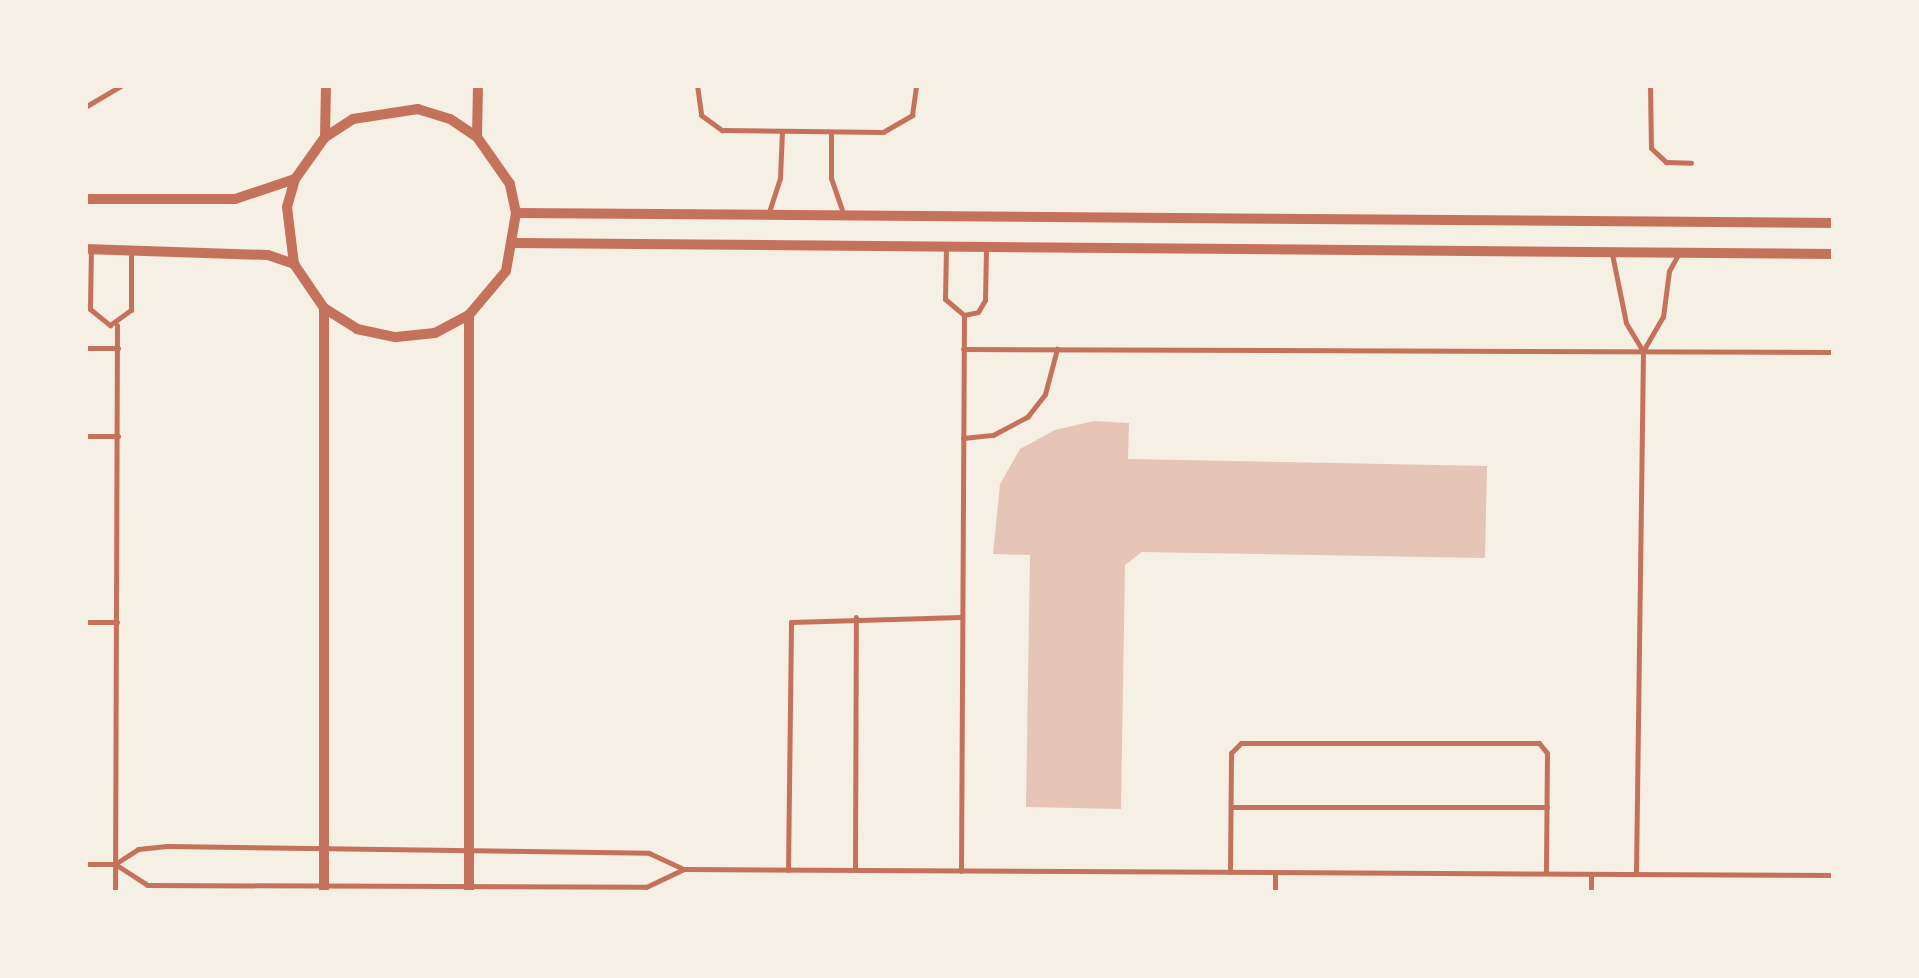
<!DOCTYPE html>
<html>
<head>
<meta charset="utf-8">
<style>
  body { margin:0 }
  #map { position:relative; width:1919px; height:978px; overflow:hidden; background:#f6efe4; font-family:Literata,serif }
  div>[style] { position:absolute }
  .building>* { inset:0; background:#e6c5b7 }
  .service>* { height:5px; margin:-2.5px; padding:0 2.5px; transform-origin:2.5px; border-radius:2.5px; background:#c5725c }
  .minor>* { height:10px; margin:-5px; padding:0 5px; transform-origin:5px; border-radius:5px; background:#c5725c }
  span { translate:-50% -50%; white-space:nowrap; text-align:center; line-height:1.15; -webkit-text-stroke:10px #f6efe4; paint-order:stroke }
  .frame { position:absolute; inset:0; border:88px solid #f6efe4; pointer-events:none }
</style>
</head>
<body>
<div id="map">
  <div class="building">
    <i style="clip-path:polygon(1094px 421px,1129px 423px,1128px 459px,1487px 466px,1485px 558px,1142px 552px,1125px 565px,1121px 809px,1026px 807px,1030px 555px,993px 554px,1000px 484px,1020px 449px,1055px 430px)"></i>
  </div>
  <div class="service">
    <i style="left:697px;top:85px;width:30px;rotate:82deg"></i>
    <i style="left:701px;top:115px;width:26px;rotate:36deg"></i>
    <i style="left:722px;top:130px;width:161px;rotate:0.7deg"></i>
    <i style="left:883px;top:132px;width:34px;rotate:-30deg"></i>
    <i style="left:912px;top:115px;width:30px;rotate:-82deg"></i>
    <i style="left:1650px;top:85px;width:63px;rotate:89.1deg"></i>
    <i style="left:1651px;top:148px;width:21px;rotate:43deg"></i>
    <i style="left:1666px;top:162px;width:25px;rotate:2deg"></i>
    <i style="left:85px;top:107px;width:43px;rotate:-30.7deg"></i>
    <i style="left:831px;top:132px;width:46px;rotate:90deg"></i>
    <i style="left:831px;top:178px;width:39px;rotate:71deg"></i>
    <i style="left:768px;top:215px;width:39px;rotate:-72deg"></i>
    <i style="left:780px;top:178px;width:47px;rotate:-87.6deg"></i>
    <i style="left:946px;top:247px;width:52px;rotate:91.1deg"></i>
    <i style="left:945px;top:299px;width:25px;rotate:40deg"></i>
    <i style="left:964px;top:315px;width:14px;rotate:-12deg"></i>
    <i style="left:978px;top:312px;width:14px;rotate:-60deg"></i>
    <i style="left:985px;top:300px;width:53px;rotate:-88.9deg"></i>
    <i style="left:91px;top:249px;width:60px;rotate:91deg"></i>
    <i style="left:90px;top:309px;width:26px;rotate:39deg"></i>
    <i style="left:110px;top:325px;width:26px;rotate:-36deg"></i>
    <i style="left:131px;top:310px;width:58px;rotate:-90deg"></i>
    <i style="left:1612px;top:254px;width:70px;rotate:78.5deg"></i>
    <i style="left:1626px;top:323px;width:33px;rotate:59deg"></i>
    <i style="left:1643px;top:351px;width:523px;rotate:90.77deg"></i>
    <i style="left:85px;top:348px;width:33px"></i>
    <i style="left:963px;top:349px;width:871px;rotate:0.2deg"></i>
    <i style="left:1643px;top:351px;width:39px;rotate:-60deg"></i>
    <i style="left:1663px;top:317px;width:46px;rotate:-82.6deg"></i>
    <i style="left:1669px;top:271px;width:21px;rotate:-61deg"></i>
    <i style="left:85px;top:436px;width:33px"></i>
    <i style="left:963px;top:438px;width:30px;rotate:-6deg"></i>
    <i style="left:993px;top:435px;width:40px;rotate:-28deg"></i>
    <i style="left:1028px;top:416px;width:28px;rotate:-52deg"></i>
    <i style="left:1045px;top:394px;width:47px;rotate:-75.1deg"></i>
    <i style="left:85px;top:622px;width:32px"></i>
    <i style="left:1231px;top:807px;width:316px"></i>
    <i style="left:85px;top:864px;width:30px"></i>
    <i style="left:115px;top:864px;width:27px;rotate:-33deg"></i>
    <i style="left:138px;top:849px;width:29px;rotate:-6deg"></i>
    <i style="left:167px;top:846px;width:482px;rotate:0.8deg"></i>
    <i style="left:649px;top:853px;width:38px;rotate:25deg"></i>
    <i style="left:684px;top:869px;width:1150px;rotate:0.3deg"></i>
    <i style="left:115px;top:864px;width:38px;rotate:33deg"></i>
    <i style="left:147px;top:885px;width:499px;rotate:0.2deg"></i>
    <i style="left:646px;top:887px;width:42px;rotate:-25.3deg"></i>
    <i style="left:788px;top:870px;width:248px;rotate:-89.3deg"></i>
    <i style="left:791px;top:622px;width:170px;rotate:-1.7deg"></i>
    <i style="left:855px;top:870px;width:253px;rotate:-89.8deg"></i>
    <i style="left:961px;top:871px;width:556px;rotate:-89.69deg"></i>
    <i style="left:1230px;top:872px;width:119px;rotate:-89.5deg"></i>
    <i style="left:1231px;top:753px;width:14px;rotate:-45deg"></i>
    <i style="left:1241px;top:743px;width:298px"></i>
    <i style="left:1539px;top:743px;width:13px;rotate:51deg"></i>
    <i style="left:1547px;top:753px;width:120px;rotate:90.5deg"></i>
    <i style="left:115px;top:893px;width:568px;rotate:-89.8deg"></i>
    <i style="left:1275px;top:893px;width:21px;rotate:-90deg"></i>
    <i style="left:1591px;top:893px;width:19px;rotate:-90deg"></i>
  </div>
  <div class="minor">
    <i style="left:325px;top:137px;width:52px;rotate:-88.9deg"></i>
    <i style="left:477px;top:137px;width:52px;rotate:-88.9deg"></i>
    <i style="left:85px;top:199px;width:150px"></i>
    <i style="left:235px;top:199px;width:63px;rotate:-18.4deg"></i>
    <i style="left:516px;top:213px;width:1318px;rotate:0.43deg"></i>
    <i style="left:515px;top:243px;width:1319px;rotate:0.48deg"></i>
    <i style="left:85px;top:249px;width:183px;rotate:1.9deg"></i>
    <i style="left:268px;top:255px;width:28px;rotate:19deg"></i>
    <i style="left:294px;top:264px;width:53px;rotate:55.7deg"></i>
    <i style="left:324px;top:308px;width:39px;rotate:32deg"></i>
    <i style="left:357px;top:329px;width:40px;rotate:12deg"></i>
    <i style="left:396px;top:337px;width:39px;rotate:-6deg"></i>
    <i style="left:435px;top:333px;width:38px;rotate:-28deg"></i>
    <i style="left:469px;top:315px;width:57px;rotate:-49.9deg"></i>
    <i style="left:506px;top:271px;width:59px;rotate:-80.2deg"></i>
    <i style="left:516px;top:213px;width:30px;rotate:-102deg"></i>
    <i style="left:510px;top:184px;width:57px;rotate:-125.1deg"></i>
    <i style="left:477px;top:137px;width:32px;rotate:-146deg"></i>
    <i style="left:450px;top:119px;width:34px;rotate:-163deg"></i>
    <i style="left:418px;top:109px;width:66px;rotate:171.3deg"></i>
    <i style="left:353px;top:119px;width:33px;rotate:147deg"></i>
    <i style="left:325px;top:137px;width:52px;rotate:125.5deg"></i>
    <i style="left:295px;top:179px;width:29px;rotate:106deg"></i>
    <i style="left:287px;top:207px;width:57px;rotate:83deg"></i>
    <i style="left:324px;top:893px;width:585px;rotate:-90deg"></i>
    <i style="left:469px;top:893px;width:578px;rotate:-90deg"></i>
  </div>
  <div class="frame"></div>
</div>
</body>
</html>
